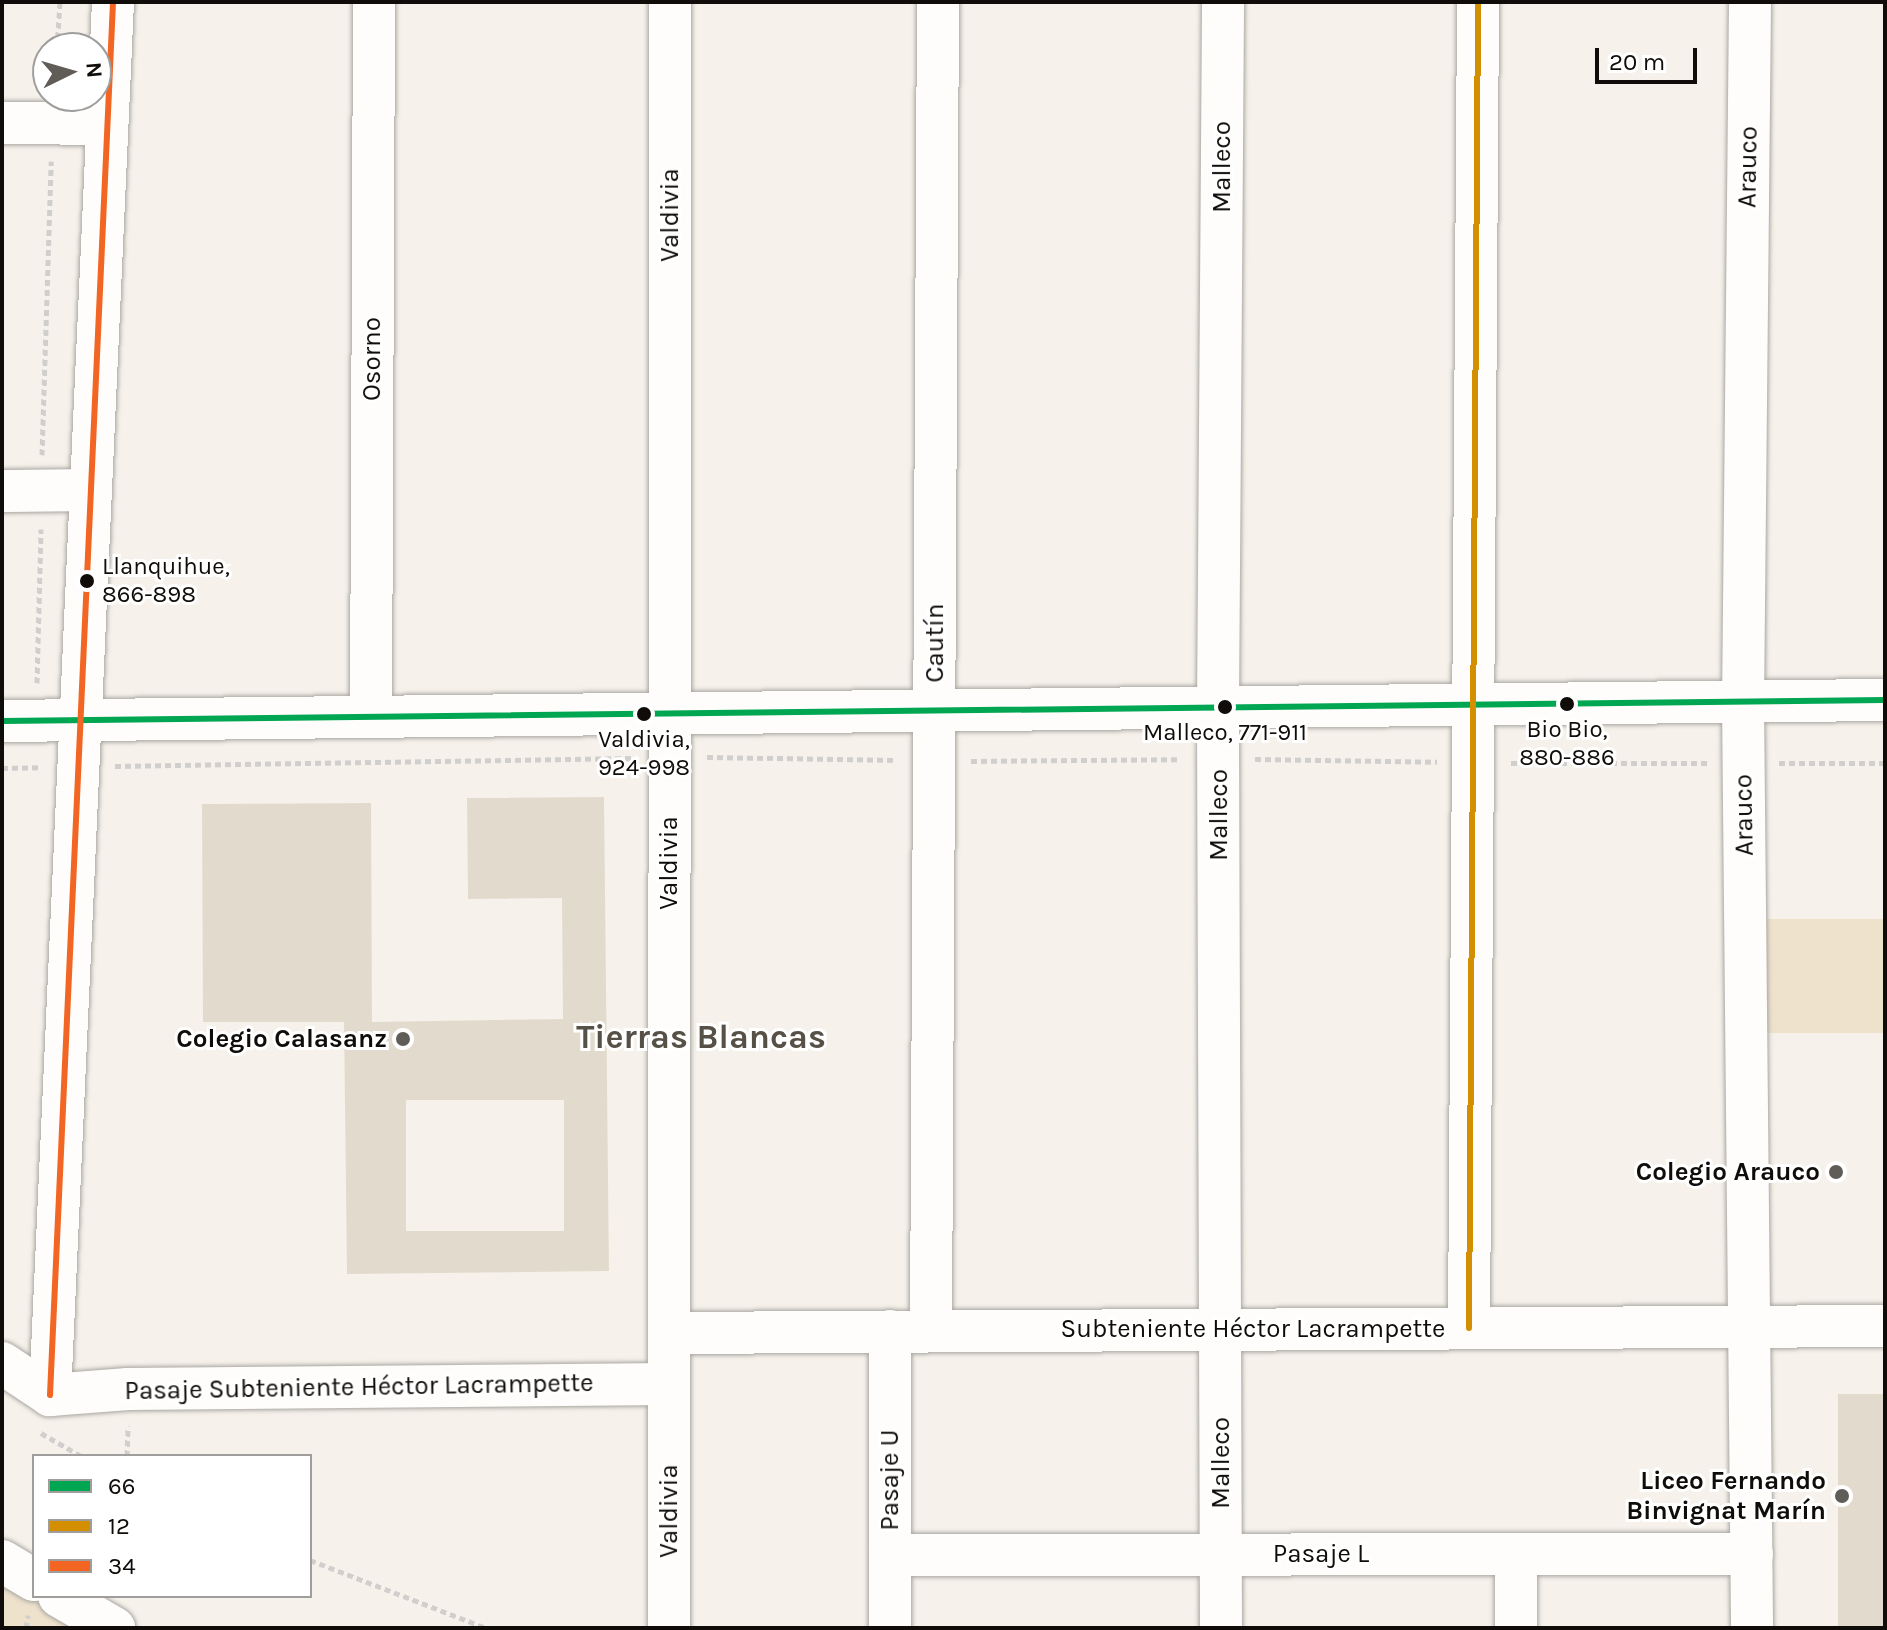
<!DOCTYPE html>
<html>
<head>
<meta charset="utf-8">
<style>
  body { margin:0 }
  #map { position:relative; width:1887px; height:1630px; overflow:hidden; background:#f6f2eb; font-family:Karla,sans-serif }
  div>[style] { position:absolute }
  .green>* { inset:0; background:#eee2cc }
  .building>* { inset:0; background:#e2dbcd }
  .path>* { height:5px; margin-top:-2.5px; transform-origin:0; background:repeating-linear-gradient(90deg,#d1cfcd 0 6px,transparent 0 10px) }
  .roads { filter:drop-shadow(0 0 2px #aaa7a2) drop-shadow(0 0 2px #aaa7a2) }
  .minor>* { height:42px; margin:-21px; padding:0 21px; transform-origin:21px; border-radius:21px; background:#fefdfc }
  .bus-1>* { height:6px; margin:-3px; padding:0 3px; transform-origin:3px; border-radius:3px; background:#00a651 }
  .bus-2>* { height:6px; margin:-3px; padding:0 3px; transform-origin:3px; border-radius:3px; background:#d48f01 }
  .bus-3>* { height:6px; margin:-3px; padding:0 3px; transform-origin:3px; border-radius:3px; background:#f26522 }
  .dots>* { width:22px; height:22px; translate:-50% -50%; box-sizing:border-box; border:4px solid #fff; border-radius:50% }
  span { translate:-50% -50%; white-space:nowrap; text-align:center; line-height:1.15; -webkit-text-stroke:6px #fff; paint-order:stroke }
  .bus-label { font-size:24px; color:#0f0c09 }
  .left { translate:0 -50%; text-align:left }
  .street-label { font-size:26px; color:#0f0c09 }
  .poi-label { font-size:26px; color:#0f0c09; font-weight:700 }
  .right { translate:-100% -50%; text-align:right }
  .district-label { font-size:34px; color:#565046; font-weight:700 }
  .frame { position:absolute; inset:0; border:4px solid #0f0c09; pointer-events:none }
  .legend { position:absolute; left:32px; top:1454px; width:280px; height:144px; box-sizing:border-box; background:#fff; border:2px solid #9f9e9d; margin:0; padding:10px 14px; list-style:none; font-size:24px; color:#0f0c09 }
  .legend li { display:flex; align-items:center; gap:16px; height:40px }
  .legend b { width:40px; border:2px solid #9f9e9d }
  .north { position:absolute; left:32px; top:32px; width:80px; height:80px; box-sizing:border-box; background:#fff; border:2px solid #9f9e9d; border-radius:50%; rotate:85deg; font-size:22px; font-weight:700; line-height:32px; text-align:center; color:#0f0c09 }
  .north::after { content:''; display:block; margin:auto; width:28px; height:36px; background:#605c58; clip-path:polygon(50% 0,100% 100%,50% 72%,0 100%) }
  .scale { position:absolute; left:1595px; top:48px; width:102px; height:36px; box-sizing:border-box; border:4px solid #0f0c09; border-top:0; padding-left:10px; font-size:24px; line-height:28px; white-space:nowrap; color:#0f0c09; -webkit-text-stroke:6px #fff; paint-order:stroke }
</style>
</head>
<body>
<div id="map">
  <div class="green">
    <i style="clip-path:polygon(1767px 919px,1885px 919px,1885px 1033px,1767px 1033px)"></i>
    <i style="clip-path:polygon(2px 1568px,104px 1628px,2px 1628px)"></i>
  </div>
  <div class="building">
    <i style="clip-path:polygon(evenodd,604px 797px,609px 1271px,347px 1274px,344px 1022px,203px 1022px,202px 804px,371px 803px,372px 1022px,563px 1019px,562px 898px,468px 899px,467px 798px,604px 797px,406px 1100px,564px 1100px,564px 1231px,406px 1231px,406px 1100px)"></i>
    <i style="clip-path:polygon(1838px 1394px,1885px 1394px,1885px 1628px,1838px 1628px)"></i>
  </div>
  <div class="path">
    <i style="left:57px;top:48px;width:46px;rotate:-86.3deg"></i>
    <i style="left:42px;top:455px;width:294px;rotate:-88.2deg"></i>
    <i style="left:37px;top:683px;width:154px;rotate:-88.5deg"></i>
    <i style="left:707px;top:757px;width:190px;rotate:0.9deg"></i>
    <i style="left:1255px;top:759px;width:182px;rotate:0.9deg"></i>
    <i style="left:971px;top:761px;width:210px;rotate:-0.5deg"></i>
    <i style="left:1511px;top:763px;width:198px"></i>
    <i style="left:1779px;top:763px;width:106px"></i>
    <i style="left:115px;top:766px;width:518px;rotate:-0.88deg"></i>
    <i style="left:2px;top:768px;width:39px;rotate:-1deg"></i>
    <i style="left:41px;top:1433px;width:46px;rotate:29.9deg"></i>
    <i style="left:127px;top:1456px;width:30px;rotate:-88deg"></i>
    <i style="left:310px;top:1560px;width:189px;rotate:21.1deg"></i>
    <i style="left:26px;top:1628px;width:13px;rotate:-81deg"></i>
  </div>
  <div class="roads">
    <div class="minor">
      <i style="left:1750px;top:2px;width:700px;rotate:90.57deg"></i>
      <i style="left:1743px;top:702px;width:926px;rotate:89.44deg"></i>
      <i style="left:2px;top:123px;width:105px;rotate:0.5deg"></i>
      <i style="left:2px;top:491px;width:89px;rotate:-0.6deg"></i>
      <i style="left:371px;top:717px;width:715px;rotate:-89.76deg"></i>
      <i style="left:2px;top:721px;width:1883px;rotate:-0.64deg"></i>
      <i style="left:1469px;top:1328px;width:1326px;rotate:-89.61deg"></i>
      <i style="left:890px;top:1331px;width:297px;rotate:90deg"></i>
      <i style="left:931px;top:1331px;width:1329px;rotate:-89.7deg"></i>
      <i style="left:669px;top:1333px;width:1216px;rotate:-0.33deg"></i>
      <i style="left:2px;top:1363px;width:58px;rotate:33.7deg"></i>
      <i style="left:50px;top:1395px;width:1394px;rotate:-87.41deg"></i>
      <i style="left:50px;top:1395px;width:78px;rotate:-4.4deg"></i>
      <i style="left:128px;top:1389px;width:541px;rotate:-0.53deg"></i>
      <i style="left:1516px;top:1554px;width:74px;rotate:90deg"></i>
      <i style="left:890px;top:1555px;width:862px;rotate:-0.07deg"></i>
      <i style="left:2px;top:1561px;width:37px;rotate:31deg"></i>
      <i style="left:59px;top:1596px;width:64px;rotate:30.2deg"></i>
      <i style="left:669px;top:1628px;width:1626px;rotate:-89.96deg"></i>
      <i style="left:1221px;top:1628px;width:920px;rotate:-90.19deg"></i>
      <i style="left:1218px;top:708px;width:706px;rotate:-89.59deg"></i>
    </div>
  </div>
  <div class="bus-1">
    <i style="left:2px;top:721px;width:1883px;rotate:-0.64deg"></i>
  </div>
  <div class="bus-2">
    <i style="left:1469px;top:1328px;width:1326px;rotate:-89.61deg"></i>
  </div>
  <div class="bus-3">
    <i style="left:50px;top:1395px;width:1394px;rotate:-87.41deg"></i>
  </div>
  <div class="dots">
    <i style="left:87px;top:581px;background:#0f0c09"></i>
    <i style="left:1567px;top:704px;background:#0f0c09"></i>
    <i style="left:1225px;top:707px;background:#0f0c09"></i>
    <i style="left:644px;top:714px;background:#0f0c09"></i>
    <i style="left:403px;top:1039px;background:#605c58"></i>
    <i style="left:1836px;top:1172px;background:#605c58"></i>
    <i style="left:1842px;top:1496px;background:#605c58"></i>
  </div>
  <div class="bus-label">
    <span class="left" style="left:102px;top:581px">Llanquihue,<br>866-898</span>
    <span style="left:1567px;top:744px">Bio Bio,<br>880-886</span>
    <span style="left:1225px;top:733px">Malleco, 771-911</span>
    <span style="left:644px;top:754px">Valdivia,<br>924-998</span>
  </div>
  <div class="street-label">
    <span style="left:1222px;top:167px;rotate:-90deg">Malleco</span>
    <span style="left:1748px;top:167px;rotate:-89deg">Arauco</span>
    <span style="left:670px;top:215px;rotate:-90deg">Valdivia</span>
    <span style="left:372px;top:359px;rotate:-90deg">Osorno</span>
    <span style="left:935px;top:643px;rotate:-90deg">Cautín</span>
    <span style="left:1219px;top:815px;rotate:-90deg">Malleco</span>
    <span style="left:1744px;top:815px;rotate:-91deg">Arauco</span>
    <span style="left:669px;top:863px;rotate:-90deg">Valdivia</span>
    <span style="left:1253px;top:1329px">Subteniente Héctor Lacrampette</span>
    <span style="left:359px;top:1387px;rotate:-1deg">Pasaje Subteniente Héctor Lacrampette</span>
    <span style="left:1221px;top:1463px;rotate:-90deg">Malleco</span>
    <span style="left:890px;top:1480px;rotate:-90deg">Pasaje U</span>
    <span style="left:669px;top:1511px;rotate:-90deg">Valdivia</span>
    <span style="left:1321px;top:1554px">Pasaje L</span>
  </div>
  <div class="poi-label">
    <span class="right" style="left:387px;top:1039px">Colegio Calasanz</span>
    <span class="right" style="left:1820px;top:1172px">Colegio Arauco</span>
    <span class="right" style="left:1826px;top:1496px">Liceo Fernando<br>Binvignat Marín</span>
  </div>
  <div class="district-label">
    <span style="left:701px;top:1038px">Tierras Blancas</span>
  </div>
  <div class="frame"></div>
  <ul class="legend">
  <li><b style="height:10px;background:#00a651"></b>66</li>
  <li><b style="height:10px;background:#d48f01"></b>12</li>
  <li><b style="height:10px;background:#f26522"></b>34</li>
  </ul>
  <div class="north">N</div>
  <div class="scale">20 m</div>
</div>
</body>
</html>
